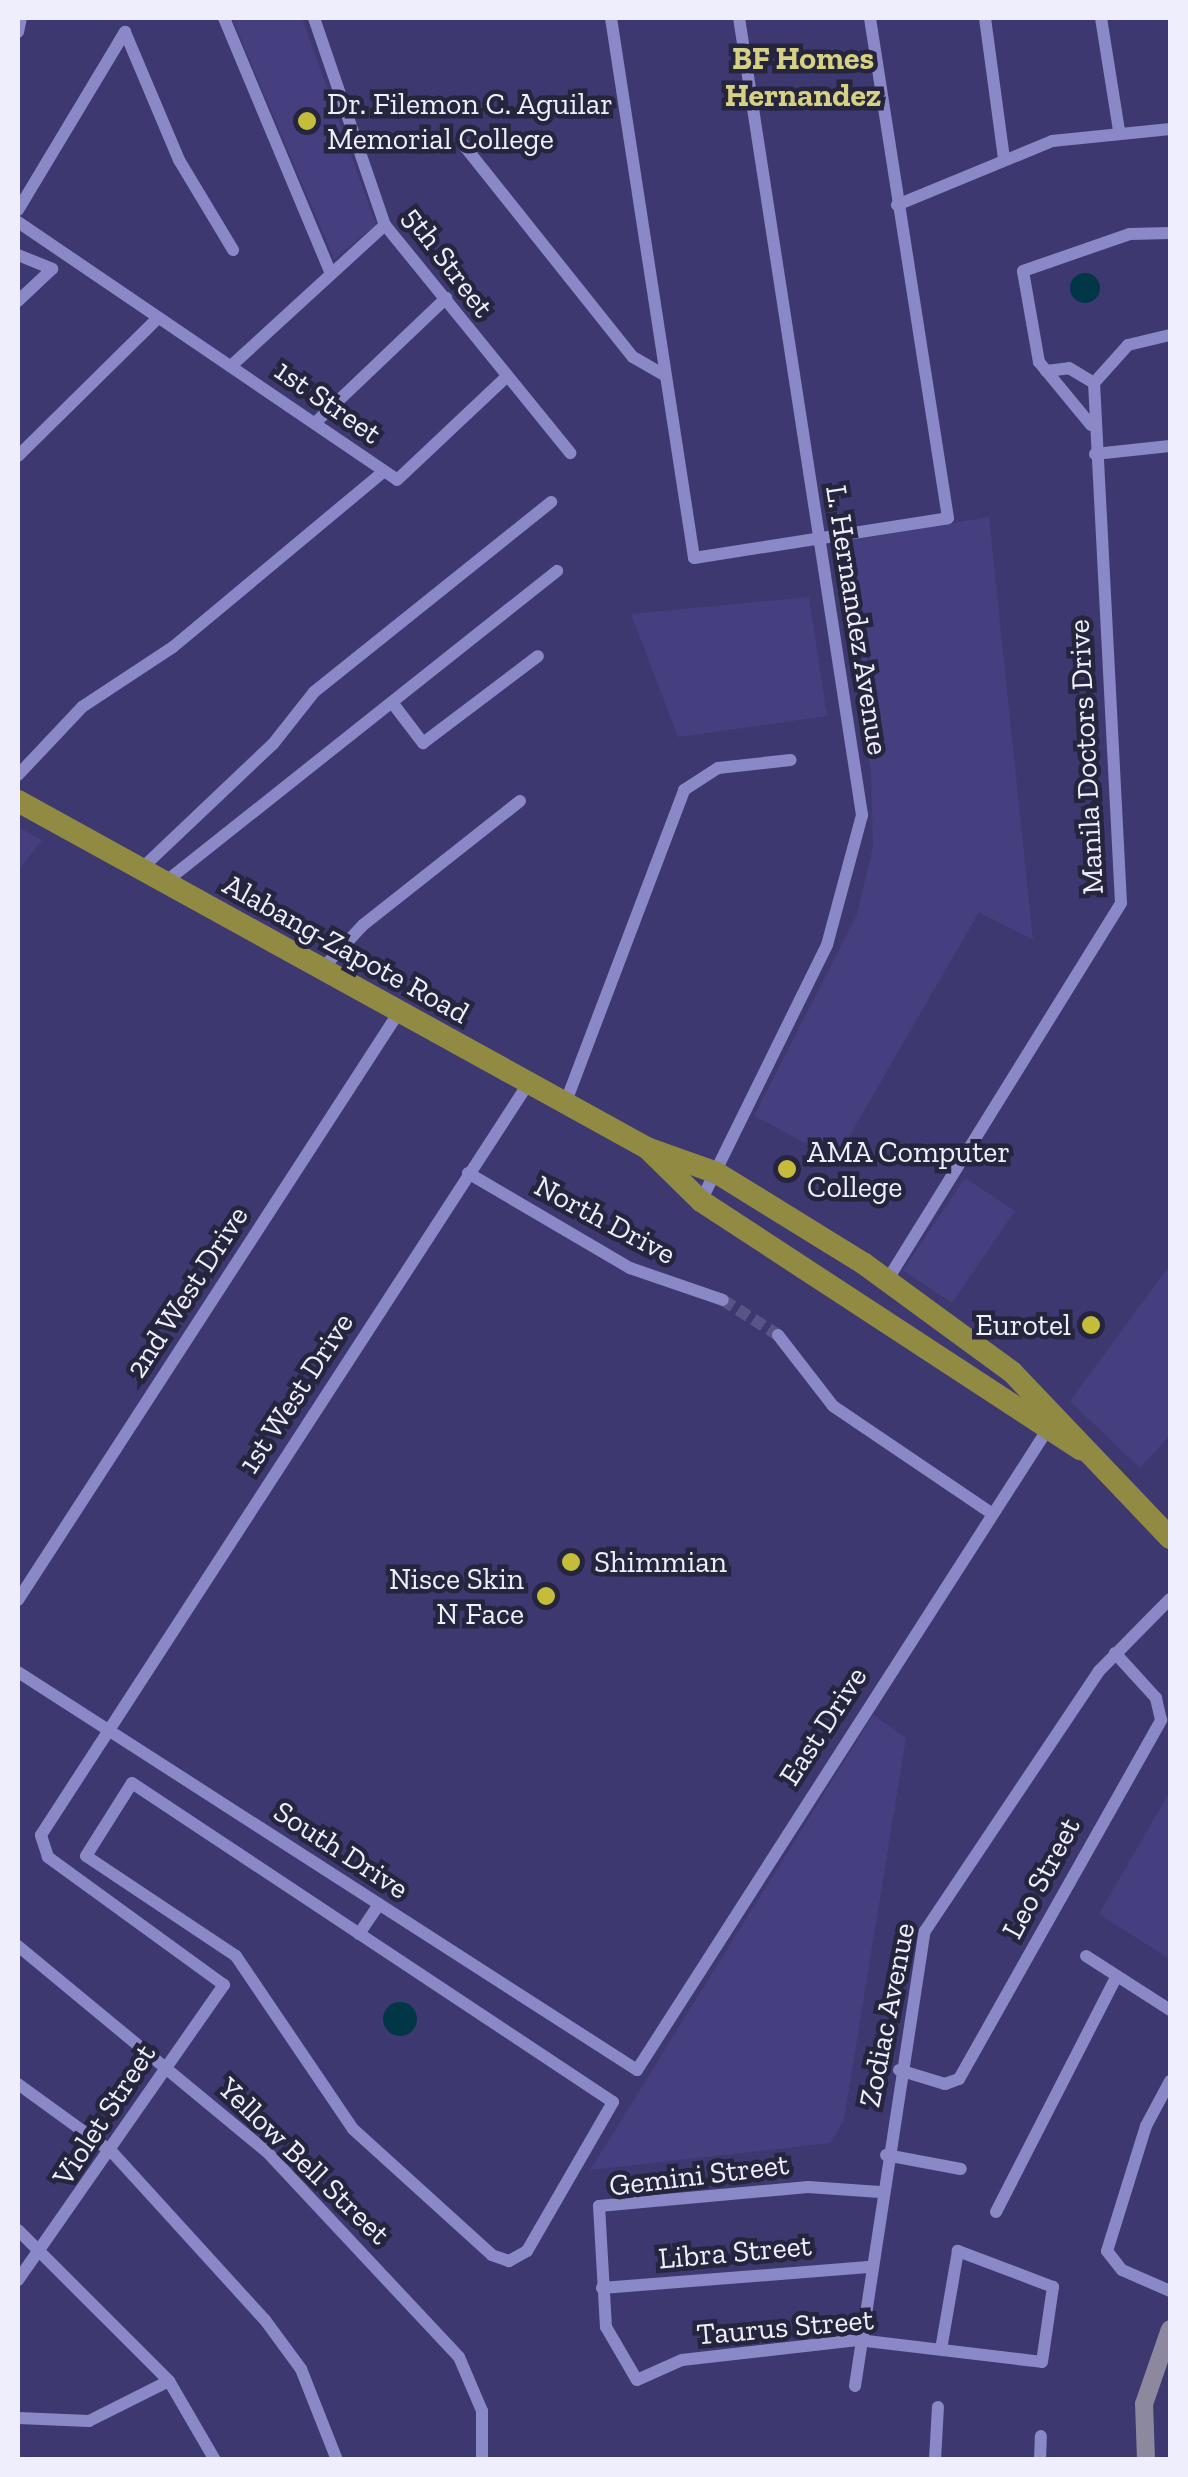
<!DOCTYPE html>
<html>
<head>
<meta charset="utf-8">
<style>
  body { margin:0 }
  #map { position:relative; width:1188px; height:2477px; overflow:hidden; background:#3d3970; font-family:"Zilla Slab",serif }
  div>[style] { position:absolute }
  .built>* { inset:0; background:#453f7f }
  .water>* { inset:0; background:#003646 }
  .round { border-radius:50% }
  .street-tunnel>* { height:12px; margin-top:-6px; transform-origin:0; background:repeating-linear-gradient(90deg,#585485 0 12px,transparent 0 18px) }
  .street>* { height:12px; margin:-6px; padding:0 6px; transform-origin:6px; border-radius:6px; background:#8a88c7 }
  .secondary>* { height:18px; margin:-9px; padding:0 9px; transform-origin:9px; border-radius:9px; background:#8c899f }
  .highway>* { height:22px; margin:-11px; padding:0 11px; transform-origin:11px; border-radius:11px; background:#908a42 }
  .dots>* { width:28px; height:28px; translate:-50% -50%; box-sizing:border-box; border:5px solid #25253e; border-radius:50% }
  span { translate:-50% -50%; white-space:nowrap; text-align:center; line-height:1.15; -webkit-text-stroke:9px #25253e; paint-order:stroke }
  .poi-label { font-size:30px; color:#eeeefc }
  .left { translate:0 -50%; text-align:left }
  .right { translate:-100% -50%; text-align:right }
  .street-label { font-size:30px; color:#eeeefc }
  .neighbourhood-label { font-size:32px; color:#d7d183; font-weight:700 }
  .frame { position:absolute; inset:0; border:20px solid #eeeefc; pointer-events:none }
</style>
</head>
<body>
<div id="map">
  <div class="built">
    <i style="clip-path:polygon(232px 18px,302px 18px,376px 225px,334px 259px)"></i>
    <i style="clip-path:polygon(989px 517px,1033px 940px,979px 912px,836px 1159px,754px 1116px,857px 915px,873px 847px,871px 772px,834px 543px)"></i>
    <i style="clip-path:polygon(809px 597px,827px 716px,678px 737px,631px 614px)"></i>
    <i style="clip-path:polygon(18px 827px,42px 840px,18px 871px)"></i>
    <i style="clip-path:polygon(965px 1178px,1015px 1211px,952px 1303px,903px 1270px)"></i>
    <i style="clip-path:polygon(1170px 1265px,1170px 1435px,1140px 1468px,1070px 1401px)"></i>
    <i style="clip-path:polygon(873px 1715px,906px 1738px,844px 2120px,830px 2143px,590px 2170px)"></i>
    <i style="clip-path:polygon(1170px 1791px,1170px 1953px,1168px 1958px,1099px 1914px)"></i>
  </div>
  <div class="water">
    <i class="round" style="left:1070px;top:273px;width:30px;height:30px"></i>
    <i class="round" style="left:383px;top:2002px;width:34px;height:34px"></i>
  </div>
  <div class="street-tunnel">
    <i style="left:723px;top:1300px;width:65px;rotate:32.5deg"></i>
  </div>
  <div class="street">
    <i style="left:224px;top:18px;width:274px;rotate:67.3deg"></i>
    <i style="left:314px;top:18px;width:219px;rotate:71.1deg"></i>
    <i style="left:385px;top:225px;width:294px;rotate:50.9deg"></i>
    <i style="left:611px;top:18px;width:546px;rotate:81.26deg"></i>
    <i style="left:694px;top:558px;width:257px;rotate:-8.9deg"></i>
    <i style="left:948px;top:518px;width:506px;rotate:-98.87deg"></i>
    <i style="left:985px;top:18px;width:142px;rotate:82.3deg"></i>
    <i style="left:1101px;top:18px;width:113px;rotate:80.9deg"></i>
    <i style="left:18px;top:32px;width:14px;rotate:-78deg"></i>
    <i style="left:462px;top:143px;width:274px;rotate:51.4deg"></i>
    <i style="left:633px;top:357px;width:34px;rotate:30deg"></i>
    <i style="left:897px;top:205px;width:168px;rotate:-22.4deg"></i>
    <i style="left:1052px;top:141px;width:119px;rotate:-5.8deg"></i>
    <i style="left:18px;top:210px;width:208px;rotate:-59deg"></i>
    <i style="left:125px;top:32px;width:139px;rotate:67.1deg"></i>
    <i style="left:179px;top:160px;width:105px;rotate:59deg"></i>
    <i style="left:18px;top:222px;width:458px;rotate:34.2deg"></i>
    <i style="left:397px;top:480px;width:147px;rotate:-43.3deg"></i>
    <i style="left:18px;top:255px;width:37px;rotate:22deg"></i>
    <i style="left:52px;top:269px;width:47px;rotate:136.7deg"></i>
    <i style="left:231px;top:366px;width:209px;rotate:-42.5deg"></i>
    <i style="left:1046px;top:371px;width:23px;rotate:-7deg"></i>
    <i style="left:1069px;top:368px;width:29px;rotate:31deg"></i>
    <i style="left:316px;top:422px;width:180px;rotate:-43.6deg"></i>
    <i style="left:1091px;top:425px;width:82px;rotate:-129.5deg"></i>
    <i style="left:1039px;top:362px;width:92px;rotate:-100deg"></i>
    <i style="left:1023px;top:271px;width:113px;rotate:-19.1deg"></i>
    <i style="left:1130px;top:234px;width:40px;rotate:-1.4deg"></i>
    <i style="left:1095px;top:454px;width:75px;rotate:-6.1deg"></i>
    <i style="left:18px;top:456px;width:191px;rotate:-44.6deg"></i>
    <i style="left:394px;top:705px;width:48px;rotate:52.7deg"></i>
    <i style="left:423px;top:743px;width:144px;rotate:-37.1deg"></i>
    <i style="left:18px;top:775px;width:93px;rotate:-46.7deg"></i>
    <i style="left:82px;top:707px;width:109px;rotate:-33.4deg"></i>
    <i style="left:173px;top:647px;width:273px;rotate:-39.8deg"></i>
    <i style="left:140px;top:870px;width:183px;rotate:-43.5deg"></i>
    <i style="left:273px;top:744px;width:66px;rotate:-51.7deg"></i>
    <i style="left:314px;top:692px;width:304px;rotate:-38.7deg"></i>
    <i style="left:164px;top:883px;width:502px;rotate:-38.45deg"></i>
    <i style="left:322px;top:969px;width:60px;rotate:-47deg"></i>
    <i style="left:363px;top:925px;width:200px;rotate:-38.3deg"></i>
    <i style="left:565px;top:1104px;width:336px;rotate:-69.2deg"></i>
    <i style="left:684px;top:790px;width:40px;rotate:-32.9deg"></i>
    <i style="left:718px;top:768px;width:73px;rotate:-6.3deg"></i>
    <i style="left:468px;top:1173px;width:188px;rotate:30.4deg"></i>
    <i style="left:630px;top:1268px;width:98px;rotate:19deg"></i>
    <i style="left:701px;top:1201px;width:285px;rotate:-63.8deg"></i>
    <i style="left:827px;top:945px;width:135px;rotate:-74.9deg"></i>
    <i style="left:862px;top:815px;width:806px;rotate:-98.77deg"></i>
    <i style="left:888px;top:1279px;width:442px;rotate:-58.2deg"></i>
    <i style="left:1121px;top:903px;width:521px;rotate:-92.97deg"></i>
    <i style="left:1094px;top:383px;width:51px;rotate:-48.2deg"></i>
    <i style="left:1128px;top:345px;width:43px;rotate:-13.4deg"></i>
    <i style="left:778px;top:1335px;width:90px;rotate:52.2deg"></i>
    <i style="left:833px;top:1406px;width:191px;rotate:34.1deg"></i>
    <i style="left:18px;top:1600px;width:701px;rotate:-57.06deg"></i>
    <i style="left:18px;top:1672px;width:736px;rotate:32.74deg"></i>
    <i style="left:637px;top:2070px;width:767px;rotate:-57.35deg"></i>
    <i style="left:132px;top:1783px;width:577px;rotate:33.55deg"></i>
    <i style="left:613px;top:2102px;width:172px;rotate:120deg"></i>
    <i style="left:527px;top:2251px;width:21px;rotate:151deg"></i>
    <i style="left:509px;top:2261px;width:18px;rotate:-161deg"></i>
    <i style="left:492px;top:2255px;width:188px;rotate:-137.8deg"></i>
    <i style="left:353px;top:2129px;width:209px;rotate:-124.1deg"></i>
    <i style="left:236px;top:1956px;width:180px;rotate:-146.3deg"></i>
    <i style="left:86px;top:1856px;width:86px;rotate:-57.8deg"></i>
    <i style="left:359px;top:1934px;width:36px;rotate:-56deg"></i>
    <i style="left:18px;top:1946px;width:325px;rotate:39.6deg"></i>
    <i style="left:268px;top:2153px;width:279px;rotate:46.9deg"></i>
    <i style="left:459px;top:2357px;width:59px;rotate:66.9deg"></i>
    <i style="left:482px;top:2411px;width:49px;rotate:90deg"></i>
    <i style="left:1086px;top:1956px;width:100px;rotate:32.7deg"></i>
    <i style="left:899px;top:2070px;width:48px;rotate:16.9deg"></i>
    <i style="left:945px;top:2084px;width:15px;rotate:-20deg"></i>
    <i style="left:959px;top:2079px;width:412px;rotate:-60.6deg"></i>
    <i style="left:1161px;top:1720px;width:23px;rotate:-103deg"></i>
    <i style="left:1156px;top:1698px;width:61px;rotate:-132.3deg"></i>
    <i style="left:1170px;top:2081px;width:51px;rotate:118.1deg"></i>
    <i style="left:1146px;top:2126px;width:131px;rotate:107.3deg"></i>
    <i style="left:1107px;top:2251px;width:24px;rotate:52deg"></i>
    <i style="left:1122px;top:2270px;width:52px;rotate:23.6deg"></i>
    <i style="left:18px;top:2084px;width:116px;rotate:35.9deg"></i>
    <i style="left:112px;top:2152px;width:227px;rotate:47.7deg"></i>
    <i style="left:265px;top:2320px;width:61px;rotate:53.7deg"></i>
    <i style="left:301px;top:2369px;width:98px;rotate:68.4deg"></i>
    <i style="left:886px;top:2155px;width:76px;rotate:10.6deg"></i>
    <i style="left:880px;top:2192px;width:72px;rotate:-176deg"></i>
    <i style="left:808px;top:2187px;width:210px;rotate:174.8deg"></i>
    <i style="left:599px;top:2206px;width:121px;rotate:86.7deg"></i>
    <i style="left:606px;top:2327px;width:61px;rotate:59.7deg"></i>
    <i style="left:637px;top:2380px;width:49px;rotate:-24deg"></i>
    <i style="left:682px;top:2360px;width:177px;rotate:-6.5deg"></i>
    <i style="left:858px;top:2340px;width:185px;rotate:6.8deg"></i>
    <i style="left:1042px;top:2362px;width:76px;rotate:-81.7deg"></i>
    <i style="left:1053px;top:2287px;width:102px;rotate:-159.2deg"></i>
    <i style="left:958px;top:2251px;width:99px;rotate:99.8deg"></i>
    <i style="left:996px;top:2212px;width:262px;rotate:-62.9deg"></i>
    <i style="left:18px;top:2230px;width:214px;rotate:45deg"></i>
    <i style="left:169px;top:2381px;width:91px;rotate:59.8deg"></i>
    <i style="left:18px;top:2280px;width:360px;rotate:-55.1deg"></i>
    <i style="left:224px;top:1985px;width:218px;rotate:-144deg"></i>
    <i style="left:48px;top:1857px;width:23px;rotate:-108deg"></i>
    <i style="left:41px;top:1835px;width:895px;rotate:-57.04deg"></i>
    <i style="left:602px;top:2288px;width:270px;rotate:-4.5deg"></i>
    <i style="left:855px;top:2386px;width:460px;rotate:-81.3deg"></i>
    <i style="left:925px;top:1931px;width:313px;rotate:-56.2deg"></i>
    <i style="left:1099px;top:1671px;width:101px;rotate:-45.4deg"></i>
    <i style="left:18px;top:2418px;width:71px;rotate:2.4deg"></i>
    <i style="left:89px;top:2421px;width:89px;rotate:-26.6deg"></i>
    <i style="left:935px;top:2460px;width:53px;rotate:-86.8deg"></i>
    <i style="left:1040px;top:2460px;width:24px;rotate:-88deg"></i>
  </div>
  <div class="secondary">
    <i style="left:1146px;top:2460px;width:56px;rotate:-92deg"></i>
    <i style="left:1144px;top:2404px;width:79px;rotate:-70.9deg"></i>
  </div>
  <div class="highway">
    <i style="left:18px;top:801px;width:718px;rotate:28.88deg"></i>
    <i style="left:647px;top:1148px;width:74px;rotate:19.7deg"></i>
    <i style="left:717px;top:1173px;width:172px;rotate:31.7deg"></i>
    <i style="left:863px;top:1263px;width:185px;rotate:36.2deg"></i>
    <i style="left:1012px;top:1372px;width:229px;rotate:46.4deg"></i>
    <i style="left:647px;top:1148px;width:76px;rotate:44.5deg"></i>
    <i style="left:701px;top:1201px;width:454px;rotate:33.2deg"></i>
  </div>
  <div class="dots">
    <i style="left:307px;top:121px;background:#c6bc3c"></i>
    <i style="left:787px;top:1169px;background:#c6bc3c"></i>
    <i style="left:1091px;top:1325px;background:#c6bc3c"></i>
    <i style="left:571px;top:1562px;background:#c6bc3c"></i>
    <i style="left:546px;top:1596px;background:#c6bc3c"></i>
  </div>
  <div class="poi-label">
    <span class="left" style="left:327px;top:121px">Dr. Filemon C. Aguilar<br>Memorial College</span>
    <span class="left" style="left:807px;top:1169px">AMA Computer<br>College</span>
    <span class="right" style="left:1071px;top:1325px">Eurotel</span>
    <span class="left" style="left:594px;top:1562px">Shimmian</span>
    <span class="right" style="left:524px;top:1596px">Nisce Skin<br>N Face</span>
  </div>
  <div class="street-label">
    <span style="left:448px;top:262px;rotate:53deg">5th Street</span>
    <span style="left:328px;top:402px;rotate:35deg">1st Street</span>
    <span style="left:857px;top:620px;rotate:81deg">L. Hernandez Avenue</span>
    <span style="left:1086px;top:757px;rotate:-93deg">Manila Doctors Drive</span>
    <span style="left:346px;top:949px;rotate:29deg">Alabang-Zapote Road</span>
    <span style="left:605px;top:1220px;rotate:28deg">North Drive</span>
    <span style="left:187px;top:1292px;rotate:-57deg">2nd West Drive</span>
    <span style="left:296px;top:1393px;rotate:-57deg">1st West Drive</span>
    <span style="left:823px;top:1726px;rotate:-57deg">East Drive</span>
    <span style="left:341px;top:1850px;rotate:33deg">South Drive</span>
    <span style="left:1041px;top:1878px;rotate:-62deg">Leo Street</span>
    <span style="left:887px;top:2015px;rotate:-79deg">Zodiac Avenue</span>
    <span style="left:104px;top:2115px;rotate:-57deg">Violet Street</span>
    <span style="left:304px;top:2161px;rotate:44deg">Yellow Bell Street</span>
    <span style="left:699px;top:2175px;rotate:-7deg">Gemini Street</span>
    <span style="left:735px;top:2252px;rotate:-5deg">Libra Street</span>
    <span style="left:785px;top:2327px;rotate:-5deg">Taurus Street</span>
  </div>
  <div class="neighbourhood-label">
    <span style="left:803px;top:77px">BF Homes<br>Hernandez</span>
  </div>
  <div class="frame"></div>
</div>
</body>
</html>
